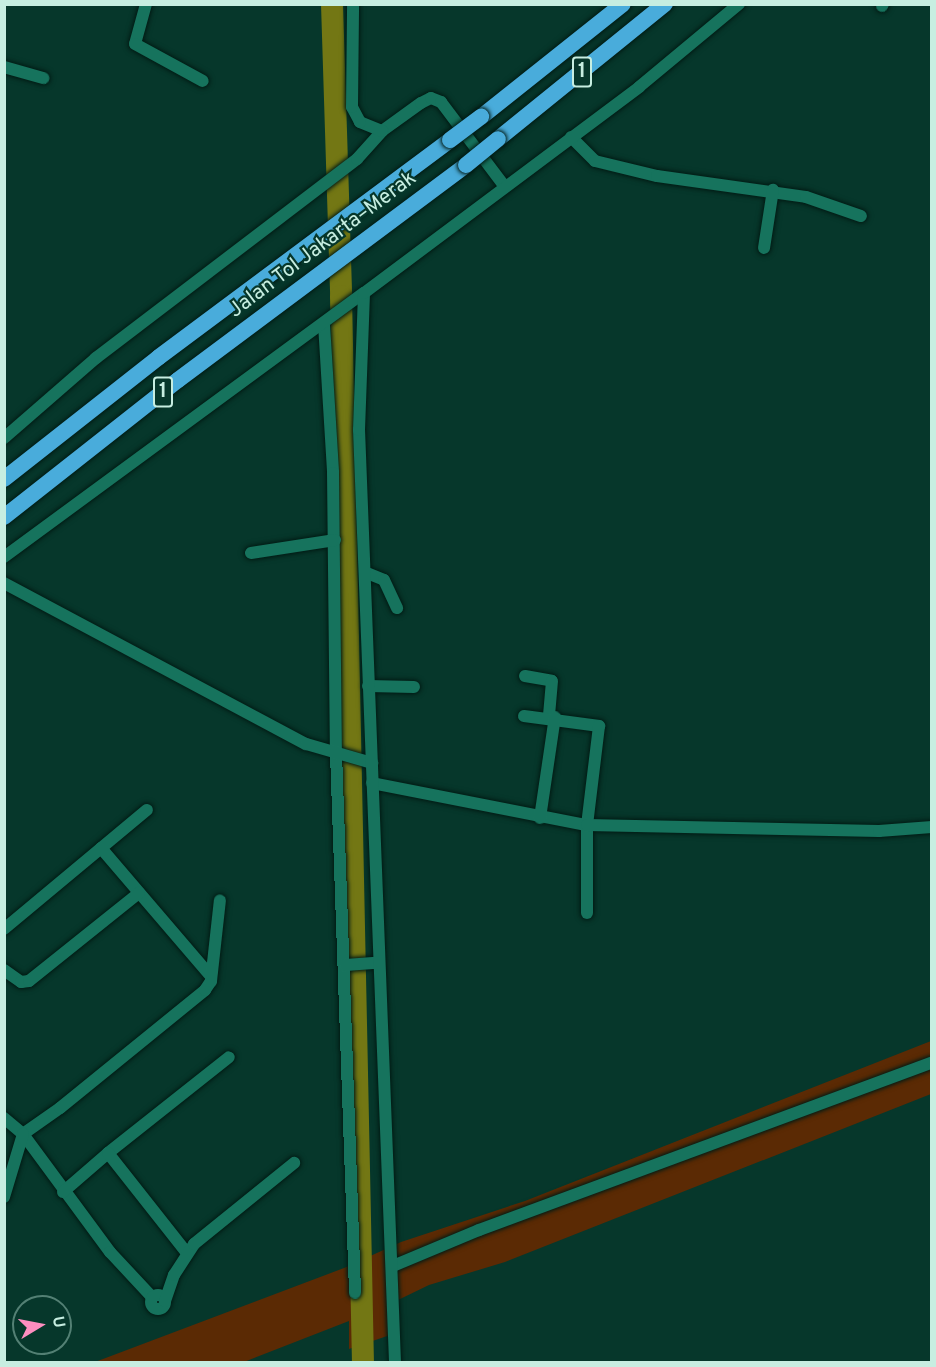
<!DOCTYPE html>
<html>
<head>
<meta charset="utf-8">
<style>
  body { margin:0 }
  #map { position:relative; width:936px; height:1367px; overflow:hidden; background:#06372b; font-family:Overpass,sans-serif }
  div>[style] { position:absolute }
  .green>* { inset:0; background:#5b2a04 }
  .river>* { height:22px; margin:-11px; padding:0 11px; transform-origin:11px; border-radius:11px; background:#737714 }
  .roads { filter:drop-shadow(0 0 2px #021b14) drop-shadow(0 0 2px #021b14) }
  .minor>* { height:12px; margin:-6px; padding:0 6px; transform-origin:6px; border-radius:6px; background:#16735d }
  .minor>.ring { margin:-6px; padding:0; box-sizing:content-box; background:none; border:12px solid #16735d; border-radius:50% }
  .highway>* { height:16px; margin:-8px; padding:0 8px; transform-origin:8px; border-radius:8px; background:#49acdb }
  .bridges { filter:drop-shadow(0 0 2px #021b14) drop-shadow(0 0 2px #021b14) }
  .highway-bridge>* { height:16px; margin:-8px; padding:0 8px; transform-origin:8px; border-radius:8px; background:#49acdb }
  span { translate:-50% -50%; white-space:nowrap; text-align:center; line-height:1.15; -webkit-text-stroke:4.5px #06372b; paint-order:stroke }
  .shield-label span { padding:2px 4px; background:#06372b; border:2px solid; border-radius:4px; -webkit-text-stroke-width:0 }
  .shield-label { font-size:20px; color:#c7eee1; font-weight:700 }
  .street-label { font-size:21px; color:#c7eee1 }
  .frame { position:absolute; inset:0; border:6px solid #c7eee1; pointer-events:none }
  .north { position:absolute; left:12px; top:1295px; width:60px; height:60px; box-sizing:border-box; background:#06372b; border:2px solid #538074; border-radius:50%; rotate:80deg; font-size:16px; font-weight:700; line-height:24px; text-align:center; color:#c7eee1 }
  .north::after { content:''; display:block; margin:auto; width:21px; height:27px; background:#fd8ec0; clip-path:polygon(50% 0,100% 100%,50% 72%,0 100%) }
</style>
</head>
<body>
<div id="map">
  <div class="green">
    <i style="clip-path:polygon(931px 1041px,931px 1094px,505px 1262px,429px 1285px,396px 1301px,399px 1332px,349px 1349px,349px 1321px,244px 1362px,95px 1362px,344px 1268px,401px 1242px,525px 1201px)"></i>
  </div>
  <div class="river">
    <i style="left:332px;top:4px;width:292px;rotate:88.2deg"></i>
    <i style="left:341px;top:296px;width:1066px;rotate:88.82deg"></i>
  </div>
  <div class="roads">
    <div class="minor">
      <i style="left:146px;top:4px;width:41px;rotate:105.4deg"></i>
      <i style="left:135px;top:44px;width:77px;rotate:28.6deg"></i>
      <i style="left:882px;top:6px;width:2px;rotate:-63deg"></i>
      <i style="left:4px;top:67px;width:41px;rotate:15.8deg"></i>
      <i style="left:382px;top:131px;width:48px;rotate:-35.7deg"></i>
      <i style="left:421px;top:103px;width:11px;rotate:-27deg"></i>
      <i style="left:431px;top:98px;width:11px;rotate:22deg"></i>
      <i style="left:441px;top:102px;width:106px;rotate:53deg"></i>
      <i style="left:571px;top:137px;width:34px;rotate:45deg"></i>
      <i style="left:595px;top:161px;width:64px;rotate:13.6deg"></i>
      <i style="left:657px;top:176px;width:150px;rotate:8deg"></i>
      <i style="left:806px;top:197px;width:58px;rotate:19.1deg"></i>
      <i style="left:764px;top:248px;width:59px;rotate:-81.2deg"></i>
      <i style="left:324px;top:324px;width:149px;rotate:86.5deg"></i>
      <i style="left:333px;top:473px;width:280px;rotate:89.4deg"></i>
      <i style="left:336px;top:753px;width:540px;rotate:87.98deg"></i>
      <i style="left:4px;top:438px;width:122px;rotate:-41deg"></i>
      <i style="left:96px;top:358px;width:328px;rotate:-37.3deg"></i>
      <i style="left:357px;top:159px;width:38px;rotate:-48deg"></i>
      <i style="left:382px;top:131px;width:24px;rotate:-158deg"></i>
      <i style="left:360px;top:122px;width:17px;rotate:-118deg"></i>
      <i style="left:352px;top:107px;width:103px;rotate:-89.4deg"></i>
      <i style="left:251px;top:553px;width:85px;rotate:-8.8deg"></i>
      <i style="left:4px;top:557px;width:446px;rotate:-36.3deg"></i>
      <i style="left:367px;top:573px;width:18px;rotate:22deg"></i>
      <i style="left:384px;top:580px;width:31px;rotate:65deg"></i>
      <i style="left:4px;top:583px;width:342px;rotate:28.1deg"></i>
      <i style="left:306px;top:744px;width:69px;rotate:16.1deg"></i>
      <i style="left:525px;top:676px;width:27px;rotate:10deg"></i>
      <i style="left:552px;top:681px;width:36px;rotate:95deg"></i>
      <i style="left:368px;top:686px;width:46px;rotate:1.2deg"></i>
      <i style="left:524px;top:716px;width:76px;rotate:7.6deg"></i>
      <i style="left:599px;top:726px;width:100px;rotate:96.9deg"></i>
      <i style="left:587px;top:825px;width:88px;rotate:90deg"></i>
      <i style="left:372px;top:783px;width:219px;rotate:11.1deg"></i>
      <i style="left:587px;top:825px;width:292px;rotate:1.2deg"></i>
      <i style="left:879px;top:831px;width:53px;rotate:-4.3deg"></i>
      <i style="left:540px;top:818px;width:102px;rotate:-81.6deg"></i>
      <i style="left:101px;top:848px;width:166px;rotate:49.4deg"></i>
      <i style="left:4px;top:929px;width:186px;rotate:-39.8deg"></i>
      <i style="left:345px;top:965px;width:32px;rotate:-4deg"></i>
      <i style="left:4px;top:970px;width:21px;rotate:35deg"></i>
      <i style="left:21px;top:982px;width:8px;rotate:-7deg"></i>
      <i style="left:29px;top:981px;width:141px;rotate:-38.7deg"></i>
      <i style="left:4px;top:1118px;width:25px;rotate:40deg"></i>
      <i style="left:23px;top:1134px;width:45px;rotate:-35.1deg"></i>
      <i style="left:60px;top:1108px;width:187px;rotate:-39.1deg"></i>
      <i style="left:205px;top:990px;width:11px;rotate:-56deg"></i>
      <i style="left:211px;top:981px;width:81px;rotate:-83.7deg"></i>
      <i style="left:23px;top:1134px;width:147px;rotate:53.6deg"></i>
      <i style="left:110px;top:1252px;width:62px;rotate:47deg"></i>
      <i style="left:108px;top:1153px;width:154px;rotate:-38.4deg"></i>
      <i style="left:63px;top:1192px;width:60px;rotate:-40.9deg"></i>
      <i style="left:108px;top:1153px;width:127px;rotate:51.7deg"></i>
      <i style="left:4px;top:1197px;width:66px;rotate:-73.2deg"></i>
      <i style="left:393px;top:1266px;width:93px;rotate:-22.7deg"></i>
      <i style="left:479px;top:1230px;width:483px;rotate:-20.3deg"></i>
      <i class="ring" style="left:151px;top:1295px;width:2px;height:2px"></i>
      <i style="left:165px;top:1301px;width:28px;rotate:-71deg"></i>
      <i style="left:174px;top:1275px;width:37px;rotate:-57deg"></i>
      <i style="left:194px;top:1244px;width:129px;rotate:-39deg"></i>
      <i style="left:395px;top:1362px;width:933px;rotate:-92.21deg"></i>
      <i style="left:359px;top:430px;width:137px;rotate:-87.9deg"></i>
      <i style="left:364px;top:293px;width:344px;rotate:-36.8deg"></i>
      <i style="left:639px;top:87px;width:130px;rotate:-39.7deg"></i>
    </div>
    <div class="highway">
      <i style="left:481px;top:117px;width:181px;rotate:-38.5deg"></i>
      <i style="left:498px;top:139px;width:215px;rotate:-39deg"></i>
      <i style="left:4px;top:479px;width:197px;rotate:-38.2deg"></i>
      <i style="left:159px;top:357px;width:363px;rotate:-36.7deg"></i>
      <i style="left:4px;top:517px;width:221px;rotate:-38.2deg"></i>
      <i style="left:178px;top:380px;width:359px;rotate:-36.7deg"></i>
    </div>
  </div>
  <div class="bridges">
    <div class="highway-bridge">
      <i style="left:450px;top:140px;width:39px;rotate:-37deg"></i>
      <i style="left:466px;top:165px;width:41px;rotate:-39.1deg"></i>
    </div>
  </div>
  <div class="shield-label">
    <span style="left:582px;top:72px">1</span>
    <span style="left:163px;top:392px">1</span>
  </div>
  <div class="street-label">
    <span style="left:323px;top:245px;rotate:-37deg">Jalan Tol Jakarta–Merak</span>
  </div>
  <div class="frame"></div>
  <div class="north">U</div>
</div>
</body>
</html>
